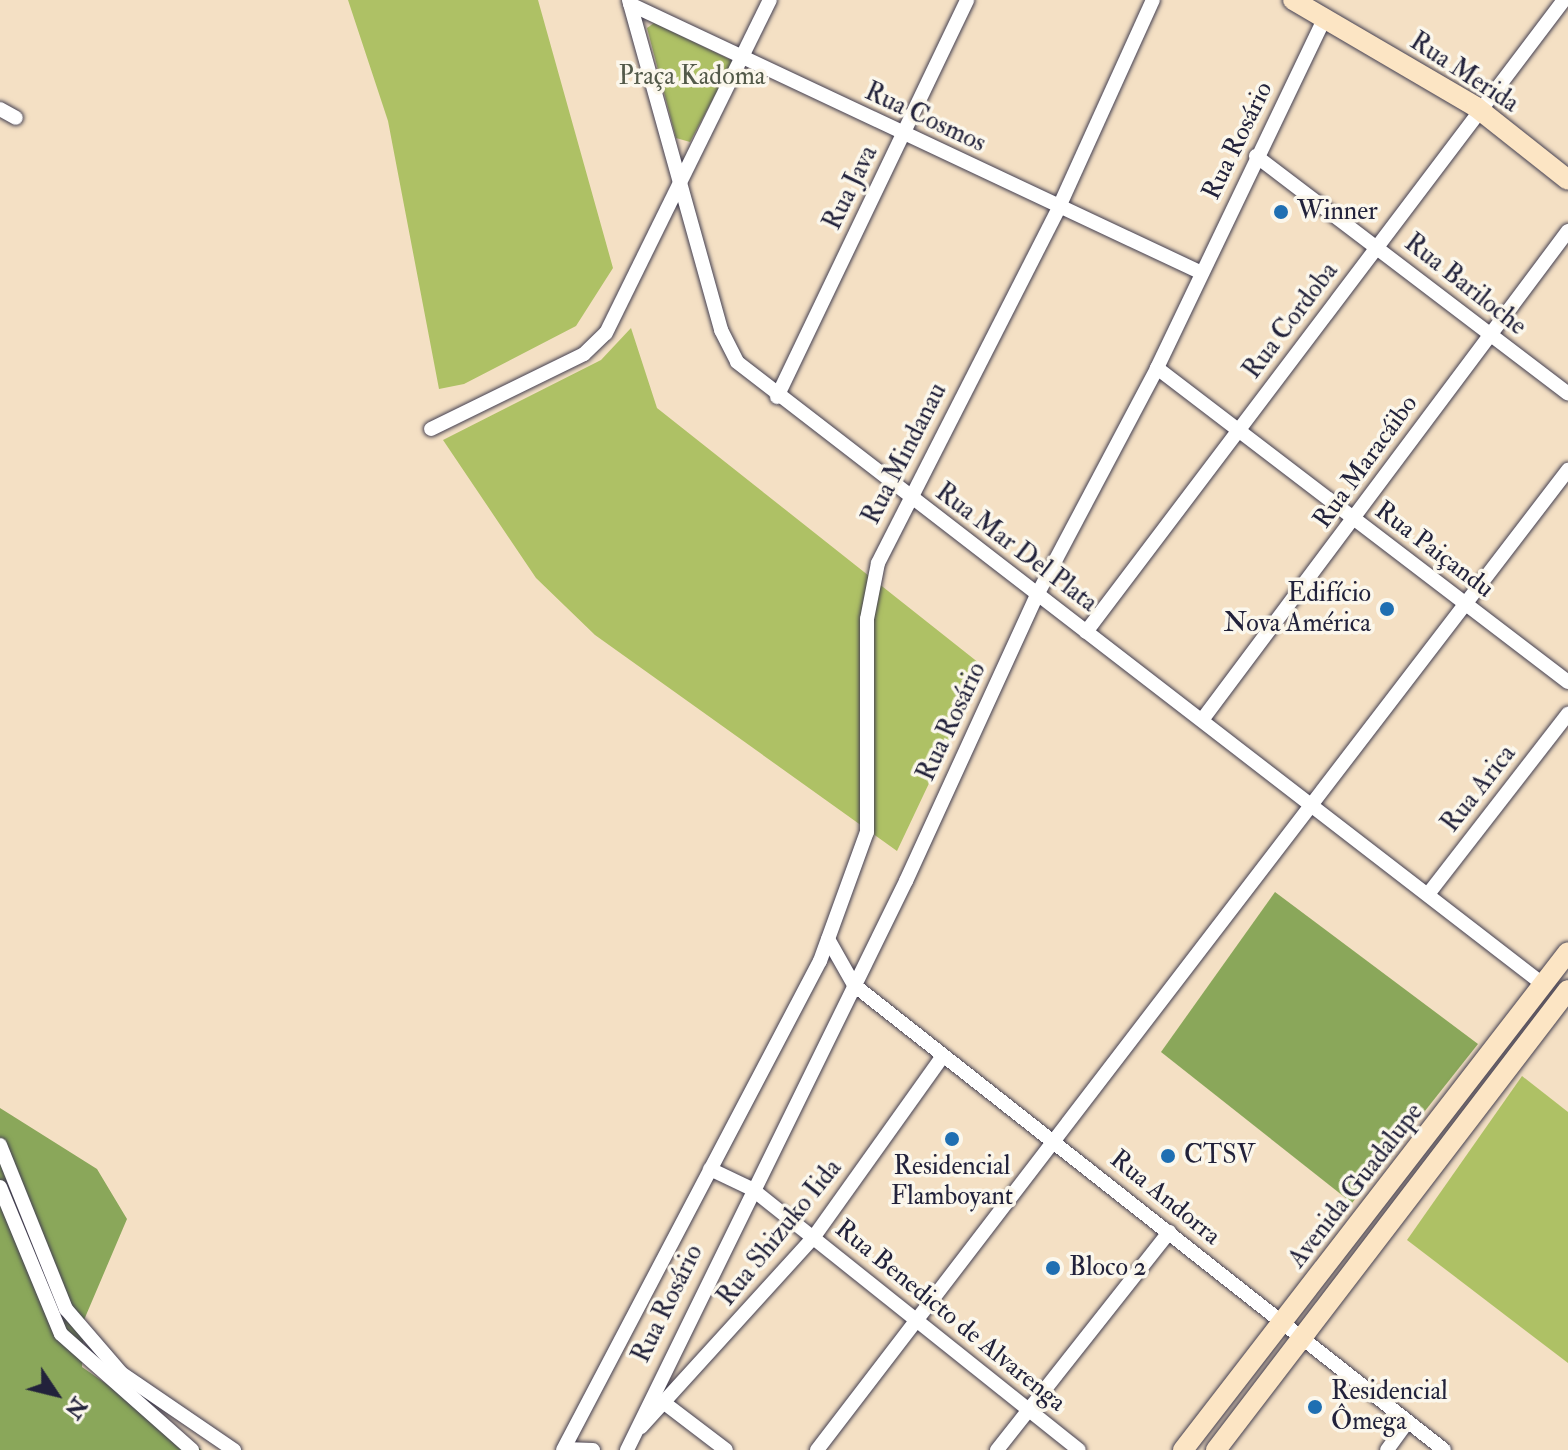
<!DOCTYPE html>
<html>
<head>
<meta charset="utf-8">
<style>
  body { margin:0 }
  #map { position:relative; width:1568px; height:1450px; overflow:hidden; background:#f4e0c4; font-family:"IM FELL Double Pica",serif }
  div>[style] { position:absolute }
  .green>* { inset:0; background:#aec165 }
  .forest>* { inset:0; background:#8aa75a }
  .roads { filter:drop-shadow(0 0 2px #423e50) drop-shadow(0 0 2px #423e50) }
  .street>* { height:14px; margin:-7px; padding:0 7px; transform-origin:7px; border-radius:7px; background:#fff }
  .secondary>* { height:20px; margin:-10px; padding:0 10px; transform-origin:10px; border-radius:10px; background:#fce5c4 }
  .dots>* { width:22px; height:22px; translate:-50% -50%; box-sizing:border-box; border:4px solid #fbf7ec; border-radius:50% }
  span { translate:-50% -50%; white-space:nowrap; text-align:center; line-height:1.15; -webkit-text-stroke:7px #fbf7ec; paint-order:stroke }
  .street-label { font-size:26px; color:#22223b }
  .park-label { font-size:26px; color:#535a4a }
  .poi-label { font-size:26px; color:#22223b }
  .left { translate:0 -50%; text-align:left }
  .right { translate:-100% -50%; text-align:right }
  .north { position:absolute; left:16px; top:1354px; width:80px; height:80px; -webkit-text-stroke:6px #fbf7ec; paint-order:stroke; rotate:125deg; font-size:22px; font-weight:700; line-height:32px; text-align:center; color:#22223b }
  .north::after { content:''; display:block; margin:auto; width:28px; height:36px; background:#22223b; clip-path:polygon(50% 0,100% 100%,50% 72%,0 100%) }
</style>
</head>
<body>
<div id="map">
  <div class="green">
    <i style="clip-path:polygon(348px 0,538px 0,613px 268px,576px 326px,464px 384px,439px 389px,388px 121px)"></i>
    <i style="clip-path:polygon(654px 23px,733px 61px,690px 142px,676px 138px,647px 28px)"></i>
    <i style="clip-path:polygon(631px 328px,657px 408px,984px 667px,897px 851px,595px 635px,536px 578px,443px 440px,601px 360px)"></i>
    <i style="clip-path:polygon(1522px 1076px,1568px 1112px,1568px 1363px,1407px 1240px)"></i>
  </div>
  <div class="forest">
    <i style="clip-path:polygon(1275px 892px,1478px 1044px,1352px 1203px,1161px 1052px)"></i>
    <i style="clip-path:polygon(0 1108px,97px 1169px,127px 1219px,84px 1320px,82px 1367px,202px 1450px,0 1450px)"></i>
  </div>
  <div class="roads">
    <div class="street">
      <i style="left:629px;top:0;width:343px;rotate:74.4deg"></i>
      <i style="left:721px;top:330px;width:36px;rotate:63deg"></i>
      <i style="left:737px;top:362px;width:1019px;rotate:37.67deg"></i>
      <i style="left:630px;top:4px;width:632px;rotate:25.19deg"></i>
      <i style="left:0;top:109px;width:18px;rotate:29deg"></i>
      <i style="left:1256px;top:156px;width:392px;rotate:37.3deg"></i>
      <i style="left:1157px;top:368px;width:517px;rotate:37.38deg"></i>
      <i style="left:777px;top:397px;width:440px;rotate:-64.4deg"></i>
      <i style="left:431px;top:429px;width:170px;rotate:-26.1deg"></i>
      <i style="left:584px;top:354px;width:30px;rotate:-44deg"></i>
      <i style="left:606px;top:333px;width:371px;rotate:-63.8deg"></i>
      <i style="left:1086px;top:632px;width:792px;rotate:-52.9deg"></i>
      <i style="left:1202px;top:720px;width:611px;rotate:-53.19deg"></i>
      <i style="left:1429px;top:893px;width:227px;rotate:-52.2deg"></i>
      <i style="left:828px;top:939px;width:53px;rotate:60.5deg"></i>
      <i style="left:854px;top:985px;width:751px;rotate:38.24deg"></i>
      <i style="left:0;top:1145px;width:177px;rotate:68.1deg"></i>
      <i style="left:66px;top:1309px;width:84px;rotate:49.3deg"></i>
      <i style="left:121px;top:1373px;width:137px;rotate:34.3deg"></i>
      <i style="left:710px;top:1169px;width:47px;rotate:25.5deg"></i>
      <i style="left:752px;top:1189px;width:418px;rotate:38.6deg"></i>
      <i style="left:0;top:1187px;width:159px;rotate:67.5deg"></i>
      <i style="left:61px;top:1334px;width:175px;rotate:41.5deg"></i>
      <i style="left:667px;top:1405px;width:74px;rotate:37.3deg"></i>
      <i style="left:641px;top:1427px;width:256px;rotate:-47.7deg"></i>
      <i style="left:813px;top:1238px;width:222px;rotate:-54.5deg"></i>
      <i style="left:564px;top:1449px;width:29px;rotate:2deg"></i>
      <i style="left:563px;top:1450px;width:552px;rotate:-62.28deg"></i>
      <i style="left:820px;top:961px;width:137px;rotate:-70deg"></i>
      <i style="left:867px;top:832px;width:213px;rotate:-90deg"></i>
      <i style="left:867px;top:619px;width:57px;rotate:-78.9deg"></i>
      <i style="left:878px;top:563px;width:399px;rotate:-63deg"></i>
      <i style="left:1059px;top:207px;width:227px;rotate:-65.6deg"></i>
      <i style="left:627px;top:1450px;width:634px;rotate:-63.88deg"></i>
      <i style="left:906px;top:881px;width:315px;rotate:-65.4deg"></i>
      <i style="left:1037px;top:595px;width:257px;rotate:-62.1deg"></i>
      <i style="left:1157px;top:368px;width:389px;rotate:-64.4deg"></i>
      <i style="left:817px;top:1450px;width:1235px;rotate:-52.54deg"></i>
      <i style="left:997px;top:1450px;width:278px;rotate:-51.7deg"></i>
      <i style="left:1387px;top:1450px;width:34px;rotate:-54deg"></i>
    </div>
    <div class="secondary">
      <i style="left:1293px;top:0;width:212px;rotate:30.3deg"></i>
      <i style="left:1476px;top:107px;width:117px;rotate:38.4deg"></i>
      <i style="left:1183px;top:1450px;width:629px;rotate:-52.29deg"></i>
      <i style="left:1216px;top:1450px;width:579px;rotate:-52.58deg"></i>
    </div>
  </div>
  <div class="dots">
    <i style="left:1281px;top:212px;background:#1f6fb2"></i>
    <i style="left:1387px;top:609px;background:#1f6fb2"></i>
    <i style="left:952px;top:1139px;background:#1f6fb2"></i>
    <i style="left:1168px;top:1156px;background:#1f6fb2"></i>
    <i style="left:1053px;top:1268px;background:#1f6fb2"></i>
    <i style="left:1315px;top:1407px;background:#1f6fb2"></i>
  </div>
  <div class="street-label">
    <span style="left:1464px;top:73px;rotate:33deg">Rua Merida</span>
    <span style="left:925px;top:118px;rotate:25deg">Rua Cosmos</span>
    <span style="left:1238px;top:141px;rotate:-64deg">Rua Rosário</span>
    <span style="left:851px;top:188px;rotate:-64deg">Rua Java</span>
    <span style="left:1465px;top:285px;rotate:38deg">Rua Bariloche</span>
    <span style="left:1291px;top:321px;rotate:-53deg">Rua Cordoba</span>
    <span style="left:905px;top:454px;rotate:-63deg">Rua Mindanau</span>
    <span style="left:1366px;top:462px;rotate:-54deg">Rua Maracáibo</span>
    <span style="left:1016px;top:548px;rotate:37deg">Rua Mar Del Plata</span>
    <span style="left:1434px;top:550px;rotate:37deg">Rua Paiçandu</span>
    <span style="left:952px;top:722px;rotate:-65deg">Rua Rosário</span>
    <span style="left:1479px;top:789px;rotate:-52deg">Rua Arica</span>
    <span style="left:1356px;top:1186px;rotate:-52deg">Avenida Guadalupe</span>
    <span style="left:1165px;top:1198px;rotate:39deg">Rua Andorra</span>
    <span style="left:780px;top:1233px;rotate:-51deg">Rua Shizuko Iida</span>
    <span style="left:668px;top:1304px;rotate:-64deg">Rua Rosário</span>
    <span style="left:950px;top:1316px;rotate:39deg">Rua Benedicto de Alvarenga</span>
  </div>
  <div class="park-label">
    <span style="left:692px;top:77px">Praça Kadoma</span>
  </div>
  <div class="poi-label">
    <span class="left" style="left:1297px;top:212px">Winner</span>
    <span class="right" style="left:1371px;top:609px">Edifício<br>Nova América</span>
    <span class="left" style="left:1184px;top:1156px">CTSV</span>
    <span style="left:952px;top:1182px">Residencial<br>Flamboyant</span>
    <span class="left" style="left:1069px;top:1268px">Bloco 2</span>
    <span class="left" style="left:1331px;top:1407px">Residencial<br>Ômega</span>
  </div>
  <div class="north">N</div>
</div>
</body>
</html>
